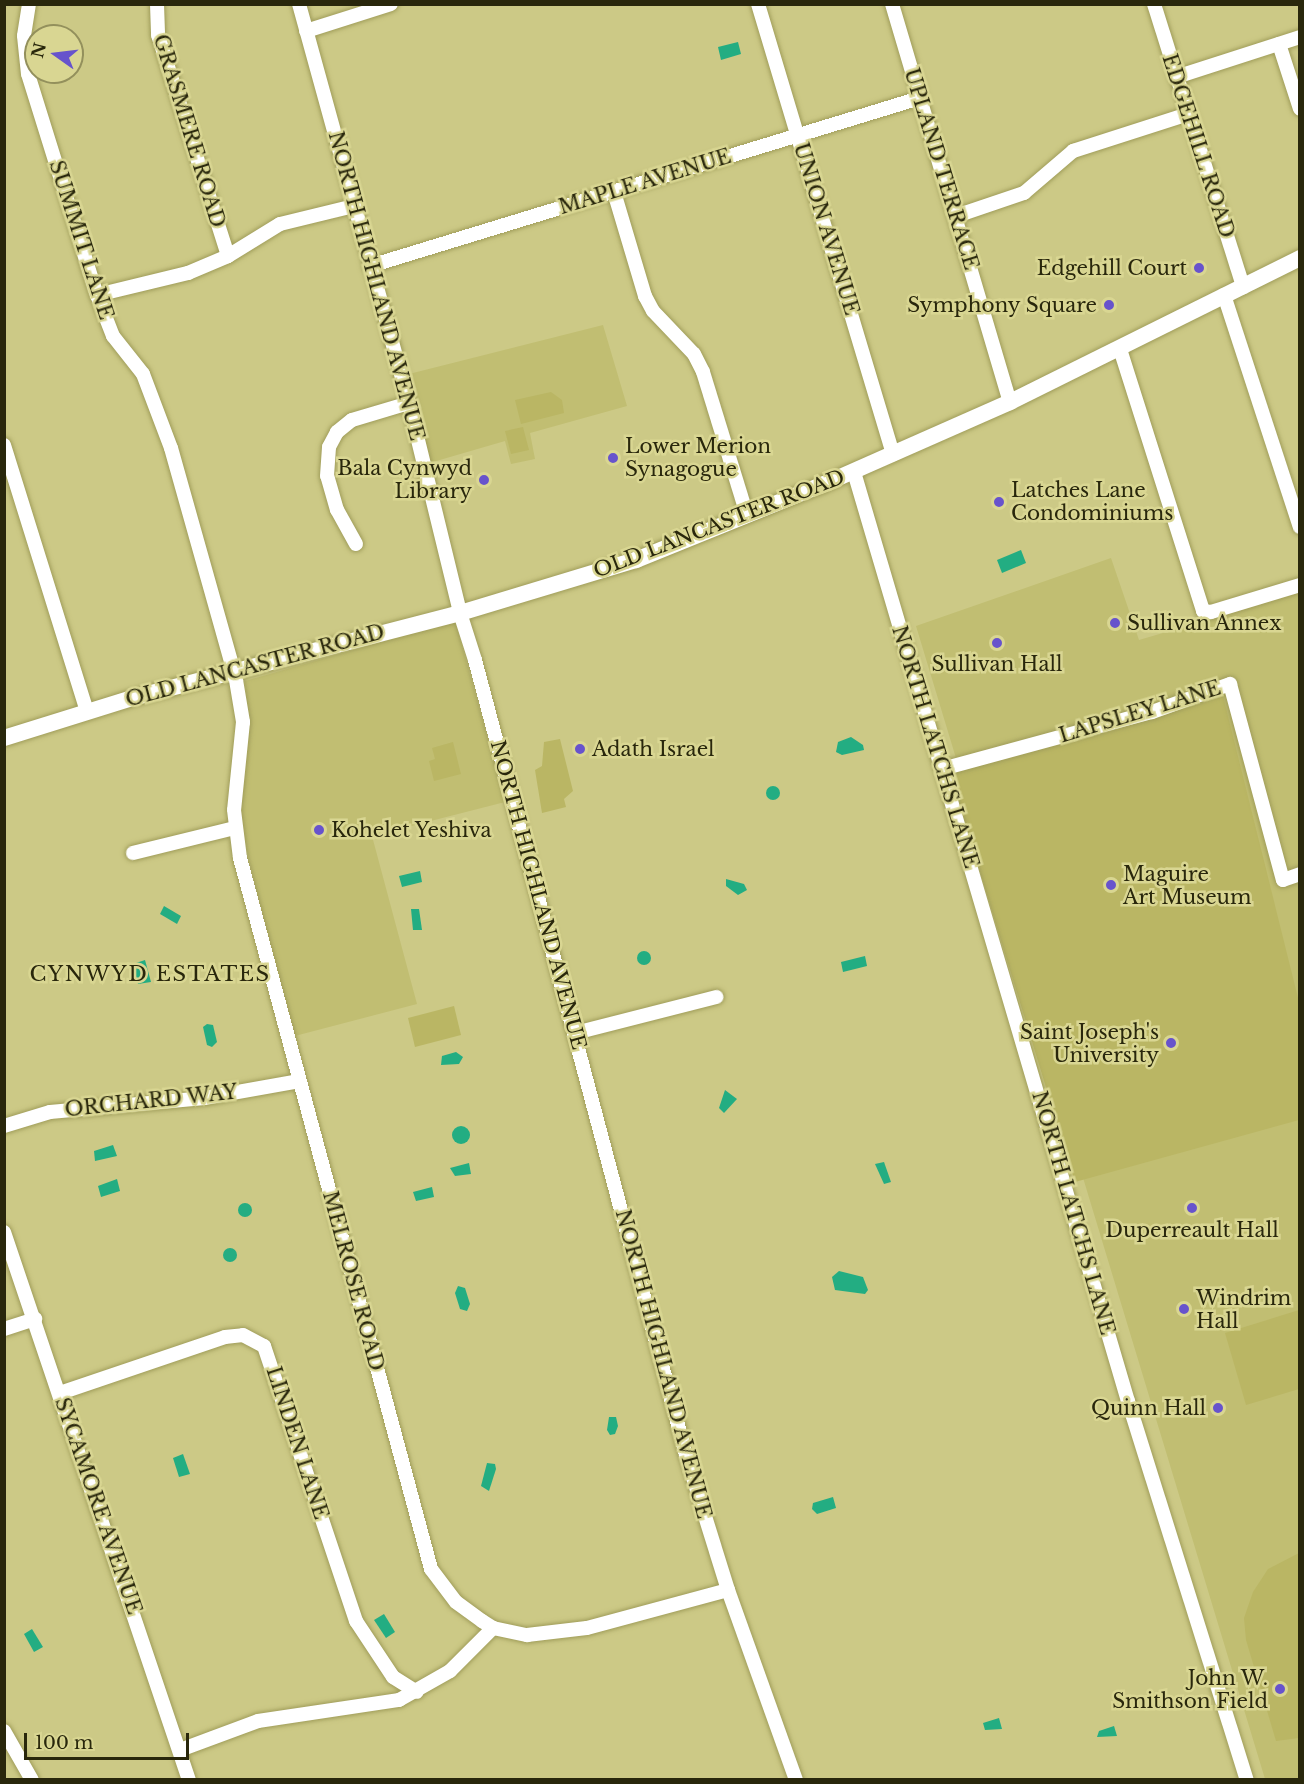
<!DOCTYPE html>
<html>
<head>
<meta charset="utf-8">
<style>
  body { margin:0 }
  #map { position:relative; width:1304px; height:1784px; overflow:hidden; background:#ccc986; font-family:"Libre Baskerville",serif }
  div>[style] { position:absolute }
  .built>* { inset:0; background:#c1be72 }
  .green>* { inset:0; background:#bab664 }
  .water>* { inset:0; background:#23ad82 }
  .round { border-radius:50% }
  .roads { filter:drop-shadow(0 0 2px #a09d5a) drop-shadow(0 0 2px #a09d5a) }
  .minor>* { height:14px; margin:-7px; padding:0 7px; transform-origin:7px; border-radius:7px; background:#fff }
  .major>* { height:16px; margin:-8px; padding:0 8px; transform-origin:8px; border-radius:8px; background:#fff }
  .dots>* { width:16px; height:16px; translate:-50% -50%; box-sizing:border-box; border:3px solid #d9d692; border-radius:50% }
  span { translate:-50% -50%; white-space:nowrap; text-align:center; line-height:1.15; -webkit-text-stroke:5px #d9d692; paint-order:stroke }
  .street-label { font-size:20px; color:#29270c }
  .poi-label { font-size:20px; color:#29270c }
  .right { translate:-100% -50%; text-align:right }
  .left { translate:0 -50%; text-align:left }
  .neighbourhood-label { font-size:21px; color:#29270c; letter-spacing:1.5px }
  .frame { position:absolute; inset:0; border:6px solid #29270c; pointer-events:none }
  .north { position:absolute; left:24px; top:24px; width:60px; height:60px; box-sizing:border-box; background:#d9d692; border:2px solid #93905c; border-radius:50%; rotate:284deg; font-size:16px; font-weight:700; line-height:24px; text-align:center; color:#29270c }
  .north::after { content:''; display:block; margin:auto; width:21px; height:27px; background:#6753cc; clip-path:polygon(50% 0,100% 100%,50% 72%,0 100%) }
  .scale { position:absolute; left:24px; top:1733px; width:165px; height:27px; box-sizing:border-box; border:3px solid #29270c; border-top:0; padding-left:8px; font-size:18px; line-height:21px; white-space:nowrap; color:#29270c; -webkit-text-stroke:4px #d9d692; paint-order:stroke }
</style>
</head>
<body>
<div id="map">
  <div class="built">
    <i style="clip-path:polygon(603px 325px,627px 406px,530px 433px,535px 459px,511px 464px,505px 441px,426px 464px,405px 375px)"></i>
    <i style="clip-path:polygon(1111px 558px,1139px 640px,1299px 593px,1299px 1779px,1265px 1779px,916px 626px)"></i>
    <i style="clip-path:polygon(455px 621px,505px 802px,372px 836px,417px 1004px,291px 1037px,242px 829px,241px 791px,248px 716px,245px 681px)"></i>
  </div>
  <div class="green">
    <i style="clip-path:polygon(551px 392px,562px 400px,564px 413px,521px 424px,515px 400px)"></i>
    <i style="clip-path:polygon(523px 427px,529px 450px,511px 454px,505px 431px)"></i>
    <i style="clip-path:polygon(1223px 696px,1299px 1002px,1299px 1120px,1075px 1182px,950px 774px)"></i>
    <i style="clip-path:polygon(560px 739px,573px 791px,564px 799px,566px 807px,542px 813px,535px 770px,542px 766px,544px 742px)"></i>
    <i style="clip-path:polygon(453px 742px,461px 774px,434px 781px,429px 761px,435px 759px,432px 748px)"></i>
    <i style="clip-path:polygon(454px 1006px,461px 1035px,415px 1047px,408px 1018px)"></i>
    <i style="clip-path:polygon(1299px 1310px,1299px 1389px,1246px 1405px,1225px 1333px)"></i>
    <i style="clip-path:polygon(1299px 1553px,1299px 1738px,1276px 1741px,1246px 1640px,1244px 1618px,1253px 1592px,1268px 1569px)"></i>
  </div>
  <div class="water">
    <i style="clip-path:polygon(738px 42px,741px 54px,721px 60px,718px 47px)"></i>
    <i style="clip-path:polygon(1021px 550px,1026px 563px,1002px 573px,997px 560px)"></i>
    <i style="clip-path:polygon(851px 737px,863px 745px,864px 750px,842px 755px,836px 752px,838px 742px)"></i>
    <i class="round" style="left:766px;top:786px;width:14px;height:14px"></i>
    <i style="clip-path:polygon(420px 871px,422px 882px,402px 887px,399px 876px)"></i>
    <i style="clip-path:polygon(726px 879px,744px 884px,747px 890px,738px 895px,726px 886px)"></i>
    <i style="clip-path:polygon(164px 906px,181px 916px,177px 924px,160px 914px)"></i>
    <i style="clip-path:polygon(411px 909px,419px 909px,422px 930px,413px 930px)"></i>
    <i class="round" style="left:637px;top:951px;width:14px;height:14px"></i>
    <i style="clip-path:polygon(865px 956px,867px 966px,843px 972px,841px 962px)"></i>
    <i style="clip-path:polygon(145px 960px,151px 982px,138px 984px,133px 964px)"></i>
    <i style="clip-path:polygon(207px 1024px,213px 1025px,217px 1042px,212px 1047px,207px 1045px,203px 1027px)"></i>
    <i style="clip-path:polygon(456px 1052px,463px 1057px,459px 1064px,441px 1065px,442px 1056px)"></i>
    <i style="clip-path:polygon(725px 1090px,737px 1099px,724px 1113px,719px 1108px)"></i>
    <i class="round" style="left:452px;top:1126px;width:18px;height:18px"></i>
    <i style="clip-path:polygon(113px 1145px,117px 1156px,95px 1161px,94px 1151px)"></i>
    <i style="clip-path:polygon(884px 1162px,891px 1182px,884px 1184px,875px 1164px)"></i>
    <i style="clip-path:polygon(469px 1163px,471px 1174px,455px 1176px,450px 1168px)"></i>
    <i style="clip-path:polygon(117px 1179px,120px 1191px,101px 1197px,98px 1186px)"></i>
    <i style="clip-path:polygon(432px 1187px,434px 1197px,416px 1201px,413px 1192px)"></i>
    <i class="round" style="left:238px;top:1203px;width:14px;height:14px"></i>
    <i class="round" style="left:223px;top:1248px;width:14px;height:14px"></i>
    <i style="clip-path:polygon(839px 1271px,863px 1277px,868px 1290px,865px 1294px,835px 1290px,832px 1277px)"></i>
    <i style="clip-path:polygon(458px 1286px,465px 1288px,470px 1304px,467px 1311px,460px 1309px,455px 1293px)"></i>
    <i style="clip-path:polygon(609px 1417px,616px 1417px,618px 1426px,615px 1434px,610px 1435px,607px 1430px)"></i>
    <i style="clip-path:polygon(183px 1454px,190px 1474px,179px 1477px,173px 1458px)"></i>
    <i style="clip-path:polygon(487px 1463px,495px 1464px,496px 1469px,489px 1491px,481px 1486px)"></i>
    <i style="clip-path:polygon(833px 1497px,836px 1508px,817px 1514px,812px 1509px,813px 1503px)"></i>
    <i style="clip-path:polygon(384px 1614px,395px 1632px,386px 1638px,374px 1620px)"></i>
    <i style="clip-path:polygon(32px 1629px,43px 1647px,34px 1652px,24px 1634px)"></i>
    <i style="clip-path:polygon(999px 1718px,1002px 1729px,985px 1730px,983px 1723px)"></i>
    <i style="clip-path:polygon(1114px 1726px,1117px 1736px,1097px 1737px,1099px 1731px)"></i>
  </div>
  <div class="roads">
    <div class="minor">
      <i style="left:29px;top:4px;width:32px;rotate:99deg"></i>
      <i style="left:24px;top:36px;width:38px;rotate:84deg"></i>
      <i style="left:28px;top:74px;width:232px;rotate:72.7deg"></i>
      <i style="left:97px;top:295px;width:44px;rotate:68.7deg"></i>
      <i style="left:113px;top:336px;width:48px;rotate:51.7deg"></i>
      <i style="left:143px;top:374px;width:79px;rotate:69.3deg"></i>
      <i style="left:171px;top:448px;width:241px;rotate:74.3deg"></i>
      <i style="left:236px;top:680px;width:43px;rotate:80.5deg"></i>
      <i style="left:243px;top:722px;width:88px;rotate:95.8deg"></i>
      <i style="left:234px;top:810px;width:48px;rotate:82.9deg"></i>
      <i style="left:240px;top:858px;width:736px;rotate:74.96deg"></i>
      <i style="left:431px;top:1569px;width:41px;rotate:52.9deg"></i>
      <i style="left:456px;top:1602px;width:32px;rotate:36deg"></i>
      <i style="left:482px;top:1621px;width:13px;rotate:32deg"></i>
      <i style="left:493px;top:1628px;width:35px;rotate:12deg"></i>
      <i style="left:527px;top:1635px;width:60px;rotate:-6.7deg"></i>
      <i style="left:587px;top:1628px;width:146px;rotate:-15.1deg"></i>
      <i style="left:157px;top:4px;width:31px;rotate:88deg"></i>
      <i style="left:158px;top:35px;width:232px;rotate:72.4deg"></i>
      <i style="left:299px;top:4px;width:414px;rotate:74.6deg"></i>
      <i style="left:409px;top:403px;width:216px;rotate:76.3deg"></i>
      <i style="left:460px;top:613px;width:49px;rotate:72.3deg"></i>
      <i style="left:475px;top:660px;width:823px;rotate:75.14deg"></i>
      <i style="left:686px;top:1455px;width:141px;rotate:72.7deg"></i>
      <i style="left:728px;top:1590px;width:202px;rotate:70.3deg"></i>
      <i style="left:758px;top:4px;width:470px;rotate:73.3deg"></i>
      <i style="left:892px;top:4px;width:415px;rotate:73.5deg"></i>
      <i style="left:1154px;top:4px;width:297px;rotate:72.5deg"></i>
      <i style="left:306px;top:31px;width:89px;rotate:-17.6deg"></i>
      <i style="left:1279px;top:44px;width:68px;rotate:72.1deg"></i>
      <i style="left:1176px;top:77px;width:130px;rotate:-17.9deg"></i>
      <i style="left:614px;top:192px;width:109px;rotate:73.4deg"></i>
      <i style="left:645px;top:296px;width:17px;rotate:62deg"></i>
      <i style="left:653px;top:311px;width:59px;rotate:46.4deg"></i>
      <i style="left:694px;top:354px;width:20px;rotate:63deg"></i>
      <i style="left:703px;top:372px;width:150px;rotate:72.9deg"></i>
      <i style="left:956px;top:216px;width:72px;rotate:-18.7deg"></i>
      <i style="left:1024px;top:193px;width:65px;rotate:-40.6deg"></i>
      <i style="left:1073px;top:151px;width:121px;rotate:-17.8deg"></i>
      <i style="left:370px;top:266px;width:575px;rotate:-16.99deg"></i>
      <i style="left:97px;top:295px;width:94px;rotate:-13.6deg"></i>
      <i style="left:188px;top:273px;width:43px;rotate:-23deg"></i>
      <i style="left:228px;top:256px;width:61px;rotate:-31.6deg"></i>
      <i style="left:280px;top:224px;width:76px;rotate:-13.7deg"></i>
      <i style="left:1224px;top:295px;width:244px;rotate:71.9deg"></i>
      <i style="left:1120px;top:349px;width:275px;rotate:72.4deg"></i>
      <i style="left:1203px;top:611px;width:8px;rotate:7deg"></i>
      <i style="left:1211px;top:612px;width:93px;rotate:-16.9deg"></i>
      <i style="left:4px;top:445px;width:279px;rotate:72.7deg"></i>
      <i style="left:854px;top:472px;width:969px;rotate:73.57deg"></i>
      <i style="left:1128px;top:1401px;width:397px;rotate:72.6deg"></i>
      <i style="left:356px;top:544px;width:39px;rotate:-119deg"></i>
      <i style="left:337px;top:510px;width:35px;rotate:-106deg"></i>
      <i style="left:327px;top:476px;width:29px;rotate:-86deg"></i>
      <i style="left:329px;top:447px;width:17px;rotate:-62deg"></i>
      <i style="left:337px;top:432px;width:19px;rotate:-39deg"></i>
      <i style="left:352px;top:420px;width:59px;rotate:-16.6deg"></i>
      <i style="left:942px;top:769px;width:218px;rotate:-15.2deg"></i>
      <i style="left:1152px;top:712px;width:83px;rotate:-19.7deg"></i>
      <i style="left:1230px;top:684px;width:203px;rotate:74.9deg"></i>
      <i style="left:1283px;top:880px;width:18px;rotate:-19deg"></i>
      <i style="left:133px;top:853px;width:105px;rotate:-13.8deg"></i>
      <i style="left:575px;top:1033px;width:146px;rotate:-14.3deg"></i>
      <i style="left:4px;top:1126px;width:48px;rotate:-16.9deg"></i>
      <i style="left:50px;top:1112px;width:155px;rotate:-5.2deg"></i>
      <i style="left:204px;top:1098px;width:97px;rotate:-10.1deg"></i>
      <i style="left:4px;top:1232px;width:578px;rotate:71.35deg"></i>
      <i style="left:4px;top:1329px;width:33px;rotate:-18deg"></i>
      <i style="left:60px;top:1393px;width:174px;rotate:-18.7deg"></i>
      <i style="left:225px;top:1337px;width:18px;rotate:-6deg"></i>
      <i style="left:243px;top:1335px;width:24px;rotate:28deg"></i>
      <i style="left:264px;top:1346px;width:290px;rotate:71.5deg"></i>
      <i style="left:356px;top:1621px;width:67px;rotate:56.5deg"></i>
      <i style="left:393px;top:1677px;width:28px;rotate:32deg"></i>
      <i style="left:4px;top:1731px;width:56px;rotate:60.3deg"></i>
      <i style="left:180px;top:1750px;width:83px;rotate:-20.4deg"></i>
      <i style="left:258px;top:1721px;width:143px;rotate:-8.5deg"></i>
      <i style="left:399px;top:1700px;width:59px;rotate:-29.6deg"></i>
      <i style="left:450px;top:1671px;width:61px;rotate:-45deg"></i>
    </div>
    <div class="major">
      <i style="left:4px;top:738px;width:138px;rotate:-17.3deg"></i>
      <i style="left:136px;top:697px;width:335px;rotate:-14.5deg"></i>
      <i style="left:460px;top:613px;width:184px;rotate:-16.8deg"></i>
      <i style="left:636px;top:560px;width:201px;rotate:-22deg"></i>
      <i style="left:822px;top:485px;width:206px;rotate:-23.8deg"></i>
      <i style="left:1010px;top:402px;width:324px;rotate:-26.4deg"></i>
    </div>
  </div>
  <div class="dots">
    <i style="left:1199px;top:268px;background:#6753cc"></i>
    <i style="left:1109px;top:305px;background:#6753cc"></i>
    <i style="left:613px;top:458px;background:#6753cc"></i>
    <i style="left:484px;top:480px;background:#6753cc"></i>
    <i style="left:999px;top:502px;background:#6753cc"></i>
    <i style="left:1115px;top:623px;background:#6753cc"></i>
    <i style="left:997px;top:643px;background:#6753cc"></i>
    <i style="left:580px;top:749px;background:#6753cc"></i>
    <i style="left:319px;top:830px;background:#6753cc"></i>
    <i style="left:1111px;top:885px;background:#6753cc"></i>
    <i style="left:1171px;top:1043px;background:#6753cc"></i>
    <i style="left:1192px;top:1208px;background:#6753cc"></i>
    <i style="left:1184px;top:1309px;background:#6753cc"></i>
    <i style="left:1218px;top:1408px;background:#6753cc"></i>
    <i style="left:1280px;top:1689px;background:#6753cc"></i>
  </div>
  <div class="street-label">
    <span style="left:189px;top:131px;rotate:73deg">GRASMERE ROAD</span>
    <span style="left:1198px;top:146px;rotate:72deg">EDGEHILL ROAD</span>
    <span style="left:941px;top:169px;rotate:73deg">UPLAND TERRACE</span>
    <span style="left:645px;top:182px;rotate:-17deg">MAPLE AVENUE</span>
    <span style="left:826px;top:229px;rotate:73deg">UNION AVENUE</span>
    <span style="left:81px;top:240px;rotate:72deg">SUMMIT LANE</span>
    <span style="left:376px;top:286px;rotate:75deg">NORTH HIGHLAND AVENUE</span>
    <span style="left:719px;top:524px;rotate:-21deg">OLD LANCASTER ROAD</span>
    <span style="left:255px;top:666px;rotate:-15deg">OLD LANCASTER ROAD</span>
    <span style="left:1140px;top:712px;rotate:-17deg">LAPSLEY LANE</span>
    <span style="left:935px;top:747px;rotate:73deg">NORTH LATCHS LANE</span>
    <span style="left:538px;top:895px;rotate:75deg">NORTH HIGHLAND AVENUE</span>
    <span style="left:151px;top:1101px;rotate:-6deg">ORCHARD WAY</span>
    <span style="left:1073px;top:1213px;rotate:74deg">NORTH LATCHS LANE</span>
    <span style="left:353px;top:1281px;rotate:75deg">MELROSE ROAD</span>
    <span style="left:663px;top:1364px;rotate:75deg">NORTH HIGHLAND AVENUE</span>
    <span style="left:297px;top:1443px;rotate:72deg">LINDEN LANE</span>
    <span style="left:98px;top:1506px;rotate:71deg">SYCAMORE AVENUE</span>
  </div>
  <div class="poi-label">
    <span class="right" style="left:1187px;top:268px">Edgehill Court</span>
    <span class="right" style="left:1097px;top:305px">Symphony Square</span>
    <span class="left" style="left:625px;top:458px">Lower Merion<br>Synagogue</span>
    <span class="right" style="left:472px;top:480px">Bala Cynwyd<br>Library</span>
    <span class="left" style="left:1011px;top:502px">Latches Lane<br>Condominiums</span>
    <span class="left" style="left:1127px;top:623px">Sullivan Annex</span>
    <span style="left:997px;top:664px">Sullivan Hall</span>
    <span class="left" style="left:592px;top:749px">Adath Israel</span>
    <span class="left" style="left:331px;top:830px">Kohelet Yeshiva</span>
    <span class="left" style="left:1123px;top:886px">Maguire<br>Art Museum</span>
    <span class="right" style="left:1159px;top:1044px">Saint Joseph's<br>University</span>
    <span style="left:1192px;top:1230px">Duperreault Hall</span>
    <span class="left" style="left:1196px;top:1310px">Windrim<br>Hall</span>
    <span class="right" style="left:1206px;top:1408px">Quinn Hall</span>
    <span class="right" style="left:1268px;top:1690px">John W.<br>Smithson Field</span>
  </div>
  <div class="neighbourhood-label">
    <span style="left:150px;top:974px">CYNWYD ESTATES</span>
  </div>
  <div class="frame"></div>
  <div class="north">N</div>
  <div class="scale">100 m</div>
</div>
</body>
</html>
